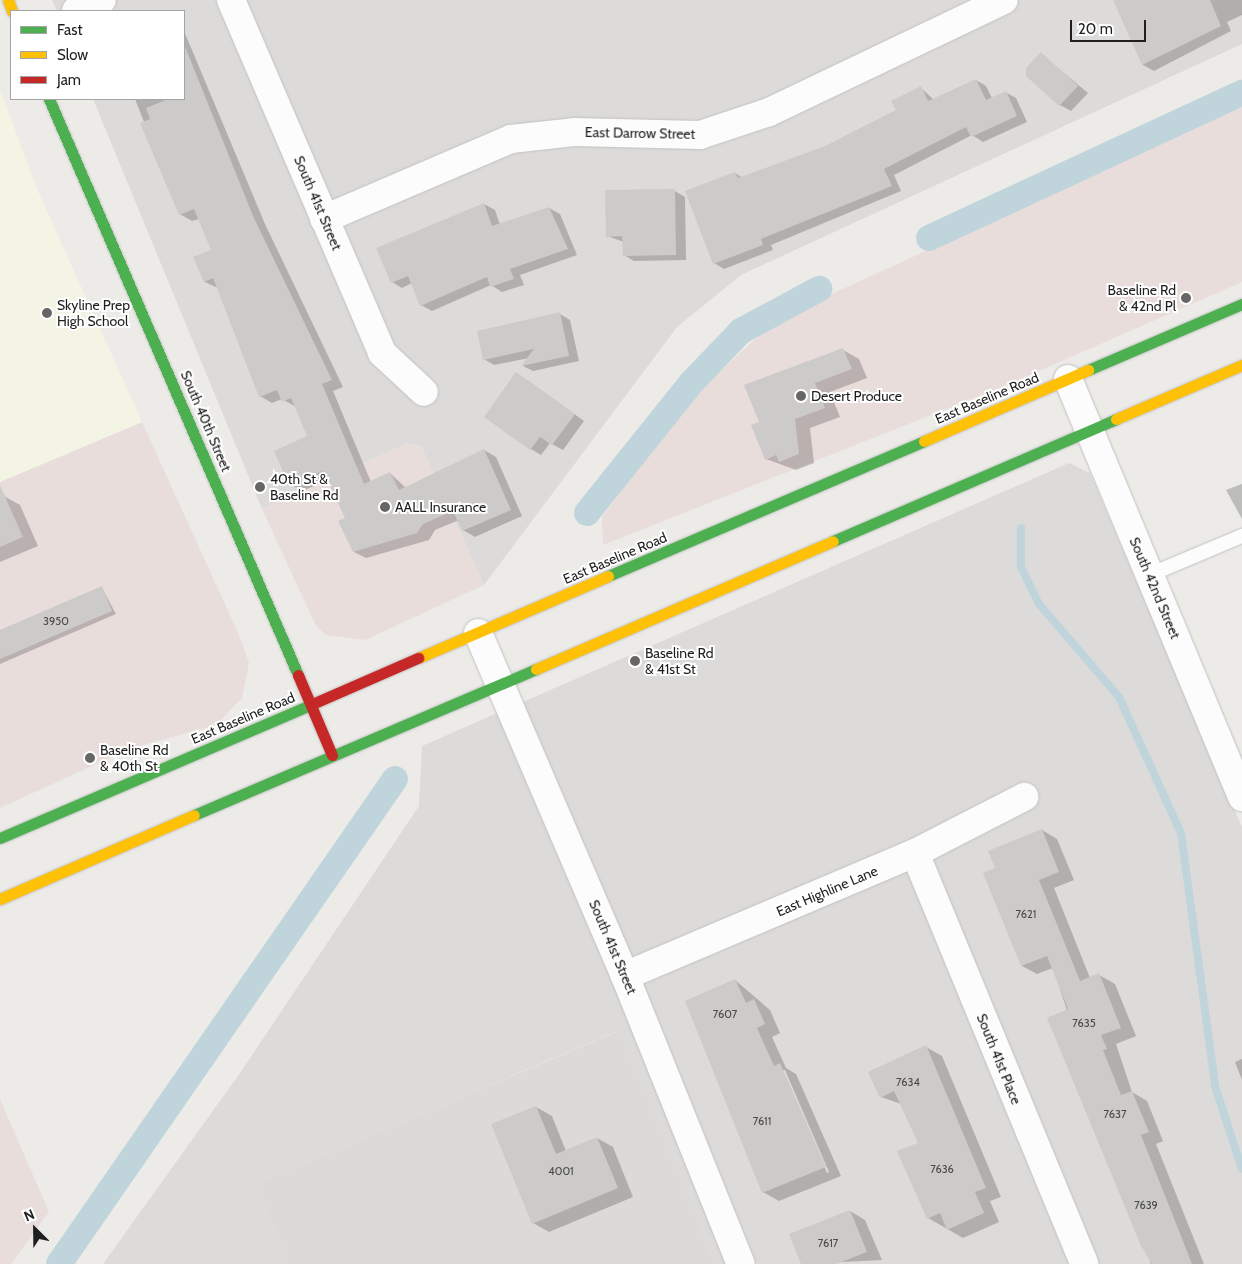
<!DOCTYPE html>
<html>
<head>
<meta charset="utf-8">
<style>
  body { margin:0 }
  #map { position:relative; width:1242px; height:1264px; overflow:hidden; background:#ecebe8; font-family:Cabin,sans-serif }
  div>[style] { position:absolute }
  .residential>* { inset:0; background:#dcdbd9 }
  .commercial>* { inset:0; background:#e9dddb }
  .education>* { inset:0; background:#f4f4e5 }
  .religious>* { inset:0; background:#dbdad9 }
  .shadow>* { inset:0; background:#0003 }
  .stream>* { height:8px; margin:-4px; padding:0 4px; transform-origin:4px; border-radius:4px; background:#bfd5db }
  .canal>* { height:26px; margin:-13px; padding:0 13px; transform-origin:13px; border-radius:13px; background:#bfd5db }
  .building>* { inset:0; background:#cdcbc9 }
  .roads { filter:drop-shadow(0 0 1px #c2c2c0) drop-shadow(0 0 1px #c2c2c0) }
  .lane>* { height:14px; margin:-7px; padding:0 7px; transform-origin:7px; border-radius:7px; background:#fcfcfc }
  .street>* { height:28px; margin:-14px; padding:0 14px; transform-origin:14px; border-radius:14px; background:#fcfcfc }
  .fast>* { height:11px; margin:-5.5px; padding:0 5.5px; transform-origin:5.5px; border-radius:5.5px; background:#4caf50 }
  .slow>* { height:11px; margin:-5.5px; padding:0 5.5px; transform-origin:5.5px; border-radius:5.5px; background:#ffc107 }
  .jam>* { height:11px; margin:-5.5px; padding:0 5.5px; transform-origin:5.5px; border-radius:5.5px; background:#c62828 }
  .dots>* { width:14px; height:14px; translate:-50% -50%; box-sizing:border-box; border:2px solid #fff; border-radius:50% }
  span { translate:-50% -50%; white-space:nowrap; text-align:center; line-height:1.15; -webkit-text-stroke:4px #fff; paint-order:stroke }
  .number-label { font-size:11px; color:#4a4a4a }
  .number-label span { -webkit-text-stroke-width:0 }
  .street-label { font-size:14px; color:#1f1f1f }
  .poi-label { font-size:14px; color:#1f1f1f }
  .right { translate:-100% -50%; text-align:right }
  .left { translate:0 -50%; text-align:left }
  .legend { position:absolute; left:10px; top:10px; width:175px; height:90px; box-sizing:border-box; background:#fff; border:1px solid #a5a5a5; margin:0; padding:6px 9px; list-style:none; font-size:15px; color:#1f1f1f }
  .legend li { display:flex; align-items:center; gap:10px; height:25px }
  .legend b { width:25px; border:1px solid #a5a5a5 }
  .north { position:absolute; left:10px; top:1204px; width:50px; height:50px; -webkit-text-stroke:4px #fff; paint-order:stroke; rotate:337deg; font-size:14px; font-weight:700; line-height:20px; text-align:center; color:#1f1f1f }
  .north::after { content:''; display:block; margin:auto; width:18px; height:22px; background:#1f1f1f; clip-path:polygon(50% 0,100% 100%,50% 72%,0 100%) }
  .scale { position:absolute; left:1070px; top:20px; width:76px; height:22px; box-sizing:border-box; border:2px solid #1f1f1f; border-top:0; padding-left:6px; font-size:15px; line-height:18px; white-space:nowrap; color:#1f1f1f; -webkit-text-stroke:4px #fff; paint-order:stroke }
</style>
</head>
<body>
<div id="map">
  <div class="residential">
    <i style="clip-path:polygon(52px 0,1242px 0,1242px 44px,741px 275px,677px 327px,484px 585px,421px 446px,406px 444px,262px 509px,93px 99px,184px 99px,184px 11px,57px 11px)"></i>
    <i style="clip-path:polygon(1069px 463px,1090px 473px,1242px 827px,1242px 1264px,716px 1264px,618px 1031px,255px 1184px,289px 1264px,103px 1264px,240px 1073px,419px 806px,422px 746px)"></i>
  </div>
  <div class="commercial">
    <i style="clip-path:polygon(1242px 107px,1242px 282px,1002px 387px,603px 545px,602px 517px,657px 442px,695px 395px,766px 329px,814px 302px)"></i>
    <i style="clip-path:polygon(142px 422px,240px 637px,249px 663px,242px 698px,216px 725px,129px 749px,0 808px,0 482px)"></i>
    <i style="clip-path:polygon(406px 444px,421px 446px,484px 585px,365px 640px,326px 635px,316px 626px,262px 509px)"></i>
    <i style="clip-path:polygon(0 1099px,49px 1212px,11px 1264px,0 1264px)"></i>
  </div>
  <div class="education">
    <i style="clip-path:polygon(0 89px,37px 189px,142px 422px,0 482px)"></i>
  </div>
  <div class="religious">
    <i style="clip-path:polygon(619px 1031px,716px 1264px,289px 1264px,255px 1184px)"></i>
  </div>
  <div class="shadow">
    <i style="clip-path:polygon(1121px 0,1242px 0,1242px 15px,1227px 22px,1231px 31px,1154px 71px,1143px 65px,1116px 2px)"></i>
    <i style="clip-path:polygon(184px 31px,265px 224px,343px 387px,333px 391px,371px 482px,390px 473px,406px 488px,484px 450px,496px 457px,522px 516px,475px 537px,463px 530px,459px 520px,435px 530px,429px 540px,366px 558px,354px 552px,347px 519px,329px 480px,302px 491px,290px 484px,309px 437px,296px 407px,282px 399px,272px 403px,260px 396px,218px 288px,205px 282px,213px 250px,199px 219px,192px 221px,180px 214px,135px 99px,184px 99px)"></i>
    <i style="clip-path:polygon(1041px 54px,1088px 93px,1071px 111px,1060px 105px)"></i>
    <i style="clip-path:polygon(976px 80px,986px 86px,992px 98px,1005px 92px,1016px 98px,1027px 122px,983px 142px,972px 135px,894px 175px,901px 191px,771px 245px,773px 250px,724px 269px,714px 263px,735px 173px,743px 178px,825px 147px,897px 110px,921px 88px,934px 100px)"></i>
    <i style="clip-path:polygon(675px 191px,685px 197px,686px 260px,634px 261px,624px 255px,624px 242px,607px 236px)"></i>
    <i style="clip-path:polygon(484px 204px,495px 210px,500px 225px,549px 208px,560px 214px,577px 255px,520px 275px,524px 285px,502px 292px,491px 285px,432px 311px,421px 305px,412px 283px,402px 288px,392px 282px)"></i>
    <i style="clip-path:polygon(560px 314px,570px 320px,579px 361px,533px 371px,523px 366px,529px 358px,494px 365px,484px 359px)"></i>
    <i style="clip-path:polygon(843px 350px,859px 359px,867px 378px,830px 392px,840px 417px,810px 428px,814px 463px,796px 470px,766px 459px,761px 422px)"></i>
    <i style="clip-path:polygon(527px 380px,584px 421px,563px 450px,550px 443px,541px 455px,531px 449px)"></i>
    <i style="clip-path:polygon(1242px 484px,1242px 519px,1226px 490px)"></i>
    <i style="clip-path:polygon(4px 496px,20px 505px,38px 546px,0 562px,0 498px)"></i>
    <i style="clip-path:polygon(102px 588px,116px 614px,0 664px,0 631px)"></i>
    <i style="clip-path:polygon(1042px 830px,1057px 839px,1074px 880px,1054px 888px,1090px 978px,1099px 975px,1115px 984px,1136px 1036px,1116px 1044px,1132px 1092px,1147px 1101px,1163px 1141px,1156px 1144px,1204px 1264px,1151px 1264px,1053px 968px,1037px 974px,1022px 966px)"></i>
    <i style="clip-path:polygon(evenodd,735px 980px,770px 1010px,780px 1033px,772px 1037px,786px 1068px,796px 1074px,841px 1176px,779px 1201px,763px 1192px,735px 980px,782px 1070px,785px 1070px,829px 1172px,827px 1173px,782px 1070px)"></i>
    <i style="clip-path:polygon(926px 1047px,942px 1056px,1001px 1197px,990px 1201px,999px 1222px,963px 1238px,928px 1218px,919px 1143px,901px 1104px,881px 1097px)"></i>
    <i style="clip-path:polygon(1242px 1059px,1242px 1080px,1235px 1062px)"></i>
    <i style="clip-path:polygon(536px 1107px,552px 1116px,566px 1151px,597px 1138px,613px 1147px,633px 1197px,549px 1232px,533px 1223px)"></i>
    <i style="clip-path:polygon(850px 1211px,865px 1220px,882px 1260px,803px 1264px)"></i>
  </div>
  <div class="stream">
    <i style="left:1021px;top:528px;width:39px;rotate:90deg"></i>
    <i style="left:1021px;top:567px;width:41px;rotate:64.1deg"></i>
    <i style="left:1039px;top:604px;width:123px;rotate:49.3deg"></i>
    <i style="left:1119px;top:697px;width:149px;rotate:65.5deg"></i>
    <i style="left:1181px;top:833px;width:255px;rotate:82.3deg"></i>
    <i style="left:1215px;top:1086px;width:87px;rotate:72deg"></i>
  </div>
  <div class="canal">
    <i style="left:929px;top:238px;width:345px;rotate:-24.9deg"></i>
    <i style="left:587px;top:513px;width:168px;rotate:-51.3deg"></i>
    <i style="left:692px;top:382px;width:71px;rotate:-46.1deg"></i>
    <i style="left:741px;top:331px;width:89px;rotate:-28.3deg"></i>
    <i style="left:59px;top:1264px;width:590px;rotate:-55.29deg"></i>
  </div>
  <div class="building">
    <i style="clip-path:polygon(1113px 0,1210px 0,1221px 26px,1142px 65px)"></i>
    <i style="clip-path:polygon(184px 44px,253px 216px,332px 380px,322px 384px,364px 484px,390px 472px,399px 490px,484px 449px,511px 510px,462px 531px,453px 511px,423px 524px,417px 533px,353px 552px,338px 521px,345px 518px,323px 471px,289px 485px,274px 451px,307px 436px,291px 398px,282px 402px,277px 390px,259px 397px,213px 278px,204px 282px,193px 257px,211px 250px,194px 209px,179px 215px,140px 123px,150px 119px,146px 108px,168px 99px,184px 99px)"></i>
    <i style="clip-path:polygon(1041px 52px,1078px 86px,1059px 106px,1026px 76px,1026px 68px)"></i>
    <i style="clip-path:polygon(976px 79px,986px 100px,1006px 91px,1017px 116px,971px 137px,966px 127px,884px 169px,892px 186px,761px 239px,763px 245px,713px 264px,685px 191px,735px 172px,738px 178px,825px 146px,896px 110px,891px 101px,921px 86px,928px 101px)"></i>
    <i style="clip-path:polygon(675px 189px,676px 255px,623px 256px,622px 236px,606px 237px,605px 190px)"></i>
    <i style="clip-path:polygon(484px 203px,492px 226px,549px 207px,568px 249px,510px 269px,514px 279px,490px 287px,487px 277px,420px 306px,408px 276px,391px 283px,376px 248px)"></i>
    <i style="clip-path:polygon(560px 312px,569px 356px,521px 366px,534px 349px,483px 360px,477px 331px)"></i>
    <i style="clip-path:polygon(843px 348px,852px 369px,815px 383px,825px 408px,795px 419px,799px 454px,779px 462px,776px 455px,765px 460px,751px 425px,759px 422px,744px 385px)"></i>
    <i style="clip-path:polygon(516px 372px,575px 414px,552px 445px,540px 437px,530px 450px,484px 417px)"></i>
    <i style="clip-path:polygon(0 485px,23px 537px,0 547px)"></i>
    <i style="clip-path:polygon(102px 586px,112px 611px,0 659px,0 630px)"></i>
    <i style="clip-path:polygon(1042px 829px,1059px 872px,1039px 880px,1080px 981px,1099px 973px,1121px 1028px,1101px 1035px,1107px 1049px,1103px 1050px,1121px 1095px,1132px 1091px,1149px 1132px,1141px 1135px,1192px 1264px,1152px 1264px,1141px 1246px,1047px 1018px,1068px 1009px,1047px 956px,1021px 966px,983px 873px,995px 868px,988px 851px)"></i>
    <i style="clip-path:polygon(735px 979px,746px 1003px,754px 999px,765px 1024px,757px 1028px,774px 1066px,780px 1063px,826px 1167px,762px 1193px,685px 1001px)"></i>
    <i style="clip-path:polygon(926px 1045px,986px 1188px,975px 1192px,984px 1213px,947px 1230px,940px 1213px,927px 1219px,897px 1151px,918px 1143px,894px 1091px,880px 1098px,868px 1072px)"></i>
    <i style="clip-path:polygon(536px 1106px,556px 1154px,597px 1137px,618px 1188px,532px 1224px,491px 1124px)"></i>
    <i style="clip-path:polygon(850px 1210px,867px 1252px,836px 1264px,801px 1264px,789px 1234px)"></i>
  </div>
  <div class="roads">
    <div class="lane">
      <i style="left:1149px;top:575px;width:101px;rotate:-22.8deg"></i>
    </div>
    <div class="street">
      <i style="left:231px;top:0;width:384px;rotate:66.8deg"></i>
      <i style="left:382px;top:353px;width:57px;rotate:42.9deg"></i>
      <i style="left:76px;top:11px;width:28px;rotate:-23deg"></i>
      <i style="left:324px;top:219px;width:203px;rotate:-23.2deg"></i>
      <i style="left:511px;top:139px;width:63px;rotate:-6.3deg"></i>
      <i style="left:574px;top:132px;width:126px;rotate:1.4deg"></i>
      <i style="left:700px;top:135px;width:73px;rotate:-18.4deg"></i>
      <i style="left:769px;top:112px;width:260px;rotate:-25.5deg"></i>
      <i style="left:1068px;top:379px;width:453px;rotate:67.4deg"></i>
      <i style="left:478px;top:633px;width:373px;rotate:66.8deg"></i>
      <i style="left:625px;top:976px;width:310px;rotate:68.1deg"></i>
      <i style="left:915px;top:853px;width:444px;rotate:67.6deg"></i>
      <i style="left:625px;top:976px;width:315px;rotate:-23deg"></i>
      <i style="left:915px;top:853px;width:123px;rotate:-27.2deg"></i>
    </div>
    <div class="fast">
      <i style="left:49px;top:99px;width:628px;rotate:66.62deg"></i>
      <i style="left:1088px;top:370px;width:168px;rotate:-23.2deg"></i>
      <i style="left:833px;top:541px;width:308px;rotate:-23.3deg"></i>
      <i style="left:608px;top:576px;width:344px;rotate:-23.1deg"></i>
      <i style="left:194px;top:815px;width:372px;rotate:-23.1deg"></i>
      <i style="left:0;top:838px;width:340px;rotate:-23.2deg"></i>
    </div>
    <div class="slow">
      <i style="left:8px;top:0;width:12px;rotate:70deg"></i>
      <i style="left:1116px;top:419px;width:137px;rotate:-23.2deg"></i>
      <i style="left:924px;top:441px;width:179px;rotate:-23.4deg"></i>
      <i style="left:418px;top:658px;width:207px;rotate:-23.3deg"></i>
      <i style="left:536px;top:669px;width:323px;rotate:-23.3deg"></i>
      <i style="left:0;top:899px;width:211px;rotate:-23.4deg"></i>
    </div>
    <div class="jam">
      <i style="left:298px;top:675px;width:87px;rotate:67deg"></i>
      <i style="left:312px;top:704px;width:116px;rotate:-23.5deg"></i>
    </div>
  </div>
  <div class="dots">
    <i style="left:1186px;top:298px;background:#676665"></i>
    <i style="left:47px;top:313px;background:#676665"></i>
    <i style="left:801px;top:396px;background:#676665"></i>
    <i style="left:260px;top:487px;background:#676665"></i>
    <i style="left:385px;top:507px;background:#676665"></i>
    <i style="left:635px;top:661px;background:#676665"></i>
    <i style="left:90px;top:758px;background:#676665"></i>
  </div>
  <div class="number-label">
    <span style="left:56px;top:621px">3950</span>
    <span style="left:1026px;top:914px">7621</span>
    <span style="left:725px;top:1014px">7607</span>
    <span style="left:1084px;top:1023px">7635</span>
    <span style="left:908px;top:1082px">7634</span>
    <span style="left:1115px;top:1114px">7637</span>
    <span style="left:762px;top:1121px">7611</span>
    <span style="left:942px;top:1169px">7636</span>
    <span style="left:561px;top:1171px">4001</span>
    <span style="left:1146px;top:1205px">7639</span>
    <span style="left:828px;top:1243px">7617</span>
  </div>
  <div class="street-label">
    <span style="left:640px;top:133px;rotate:1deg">East Darrow Street</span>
    <span style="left:318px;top:203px;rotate:67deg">South 41st Street</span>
    <span style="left:987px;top:398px;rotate:-23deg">East Baseline Road</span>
    <span style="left:206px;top:421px;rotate:67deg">South 40th Street</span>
    <span style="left:615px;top:558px;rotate:-23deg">East Baseline Road</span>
    <span style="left:1155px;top:588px;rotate:67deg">South 42nd Street</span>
    <span style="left:243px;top:718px;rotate:-23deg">East Baseline Road</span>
    <span style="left:827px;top:891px;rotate:-23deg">East Highline Lane</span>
    <span style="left:613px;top:947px;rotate:67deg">South 41st Street</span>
    <span style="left:999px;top:1059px;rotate:68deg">South 41st Place</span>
  </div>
  <div class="poi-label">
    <span class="right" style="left:1176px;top:298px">Baseline Rd<br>&amp; 42nd Pl</span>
    <span class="left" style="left:57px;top:313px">Skyline Prep<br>High School</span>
    <span class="left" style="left:811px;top:396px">Desert Produce</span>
    <span class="left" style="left:270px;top:487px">40th St &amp;<br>Baseline Rd</span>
    <span class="left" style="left:395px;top:507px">AALL Insurance</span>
    <span class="left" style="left:645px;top:661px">Baseline Rd<br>&amp; 41st St</span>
    <span class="left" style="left:100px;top:758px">Baseline Rd<br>&amp; 40th St</span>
  </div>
  <ul class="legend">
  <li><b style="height:6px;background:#4caf50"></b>Fast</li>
  <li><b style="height:6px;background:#ffc107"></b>Slow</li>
  <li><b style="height:6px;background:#c62828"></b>Jam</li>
  </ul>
  <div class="north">N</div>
  <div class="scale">20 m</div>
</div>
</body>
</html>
